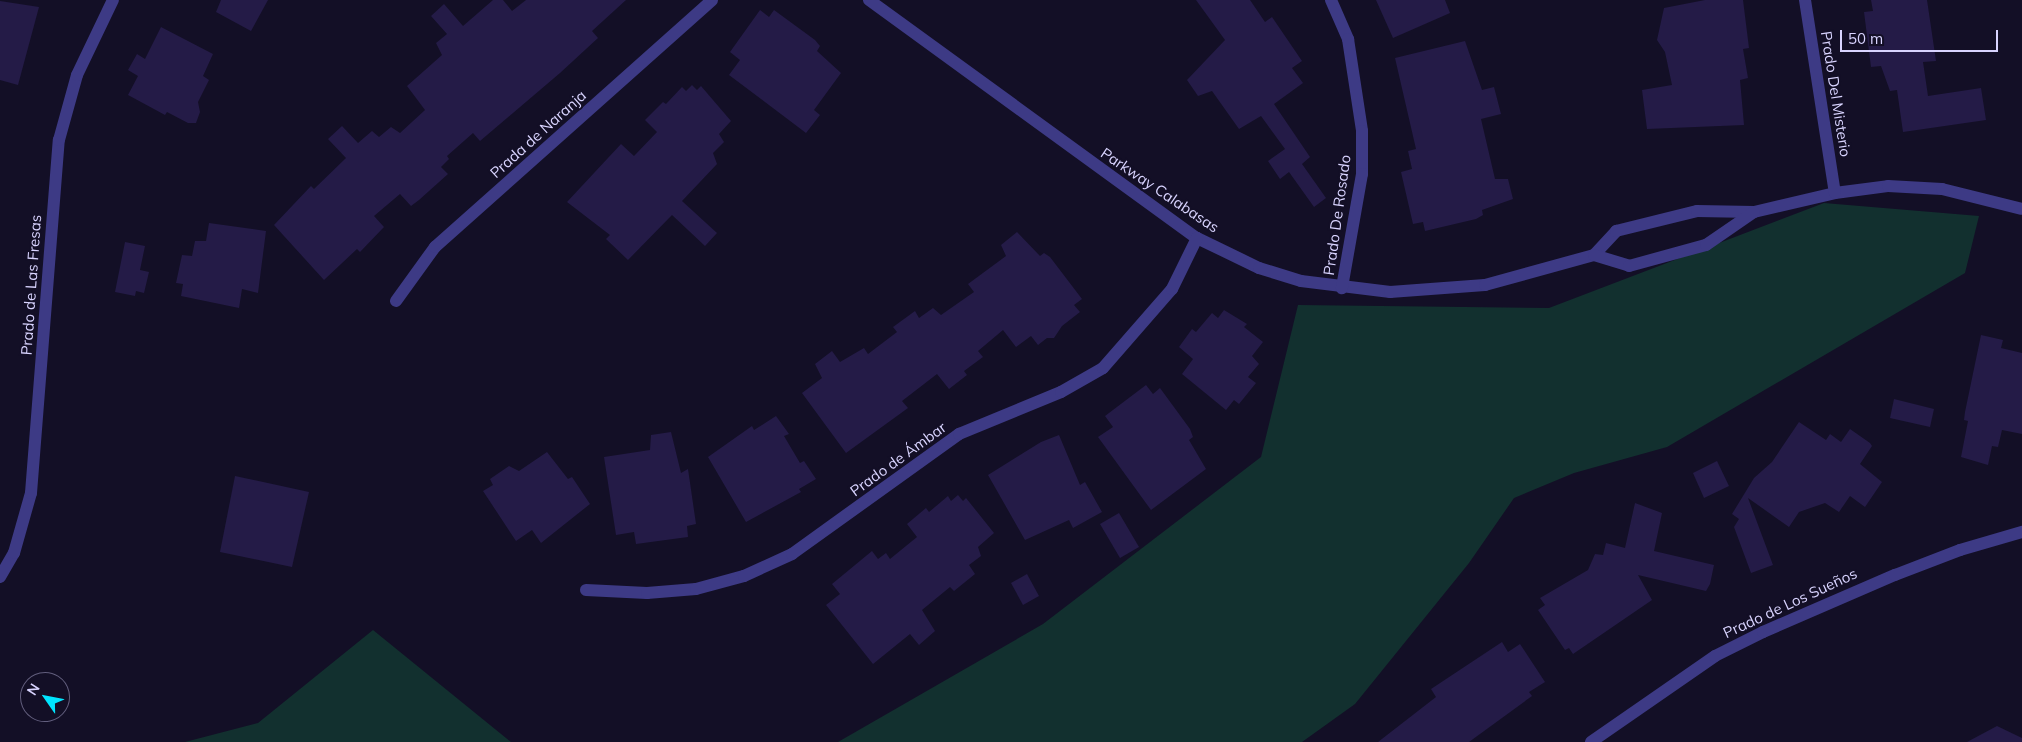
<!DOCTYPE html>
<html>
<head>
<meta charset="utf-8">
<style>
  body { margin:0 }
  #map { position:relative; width:2022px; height:742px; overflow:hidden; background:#130f26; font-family:Mulish,sans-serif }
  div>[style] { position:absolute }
  .green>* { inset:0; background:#12302f }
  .building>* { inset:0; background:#241b47 }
  .minor>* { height:12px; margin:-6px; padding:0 6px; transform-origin:6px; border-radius:6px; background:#3d3a85 }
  span { translate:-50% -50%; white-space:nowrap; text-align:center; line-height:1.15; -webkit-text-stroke:4px #130f26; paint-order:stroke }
  .street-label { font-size:15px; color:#d9d4ff }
  .north { position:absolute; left:20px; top:672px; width:50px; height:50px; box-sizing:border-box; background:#130f26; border:1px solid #625e7d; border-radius:50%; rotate:303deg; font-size:14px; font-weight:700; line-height:20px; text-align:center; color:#d9d4ff }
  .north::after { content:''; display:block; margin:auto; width:18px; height:22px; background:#00e5ff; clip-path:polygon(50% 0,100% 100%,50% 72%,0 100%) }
  .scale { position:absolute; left:1840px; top:30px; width:158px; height:22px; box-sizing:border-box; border:2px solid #d9d4ff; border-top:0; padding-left:6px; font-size:15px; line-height:18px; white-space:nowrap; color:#d9d4ff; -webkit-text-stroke:4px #130f26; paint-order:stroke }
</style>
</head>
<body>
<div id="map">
  <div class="green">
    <i style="clip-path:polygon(1824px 203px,1979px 216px,1965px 273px,1667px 447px,1574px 473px,1514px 498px,1469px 563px,1355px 704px,1302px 742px,838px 742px,1043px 624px,1261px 457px,1298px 305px,1549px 308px)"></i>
    <i style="clip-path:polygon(373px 630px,511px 742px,185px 742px,258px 723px)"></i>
  </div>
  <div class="building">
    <i style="clip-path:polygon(221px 0,268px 0,251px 31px,216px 12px)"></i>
    <i style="clip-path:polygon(493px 0,503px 0,512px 11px,526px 0,626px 0,592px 31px,598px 38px,560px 73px,480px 141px,473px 133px,447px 156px,449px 159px,441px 167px,448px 174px,419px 200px,411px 206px,400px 194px,374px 216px,384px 227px,360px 252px,357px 249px,324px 280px,274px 225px,311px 186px,314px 189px,346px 158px,328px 139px,342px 126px,358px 143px,372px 131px,379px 137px,391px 127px,400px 133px,425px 110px,407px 86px,442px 55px,436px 43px,447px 34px,431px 16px,444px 4px,463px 26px)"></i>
    <i style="clip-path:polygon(1196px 0,1250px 0,1265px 22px,1272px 17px,1302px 61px,1292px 68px,1303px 83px,1274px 104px,1310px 157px,1302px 164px,1326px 198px,1314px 207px,1289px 172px,1280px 179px,1268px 161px,1285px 149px,1261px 116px,1239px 129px,1212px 91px,1198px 96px,1187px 80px,1225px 40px)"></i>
    <i style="clip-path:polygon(1376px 0,1445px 0,1450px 13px,1393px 38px)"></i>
    <i style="clip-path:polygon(1705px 0,1743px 0,1749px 48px,1743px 49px,1748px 78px,1740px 80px,1744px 125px,1647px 129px,1642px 90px,1672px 85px,1665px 52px,1657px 40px,1664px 8px)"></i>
    <i style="clip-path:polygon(1871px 0,1927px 0,1936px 61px,1923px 62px,1928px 96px,1981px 88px,1986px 120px,1903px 132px,1897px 90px,1890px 91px,1881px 66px,1871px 67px,1864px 12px,1873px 11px)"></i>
    <i style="clip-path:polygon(0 1px,39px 7px,18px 85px,0 80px)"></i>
    <i style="clip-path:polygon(760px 10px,769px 17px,774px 10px,815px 40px,820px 46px,817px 51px,841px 73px,814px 110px,820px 115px,806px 133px,729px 75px,740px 60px,730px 52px)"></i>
    <i style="clip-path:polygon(161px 27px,213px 54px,203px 76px,209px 80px,198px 102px,200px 112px,196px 123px,188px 123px,167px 112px,165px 115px,128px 95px,138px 76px,128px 70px,137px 54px,145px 59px)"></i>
    <i style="clip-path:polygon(1465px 41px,1482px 90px,1494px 87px,1501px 114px,1481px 119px,1495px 179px,1508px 179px,1513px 199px,1482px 210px,1483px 215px,1476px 219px,1425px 231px,1423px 222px,1413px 224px,1401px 172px,1412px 169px,1408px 151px,1416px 149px,1395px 58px)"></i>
    <i style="clip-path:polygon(692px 85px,697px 90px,701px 86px,731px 121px,719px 134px,724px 142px,713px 153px,717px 164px,682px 201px,717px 233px,705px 246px,672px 215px,628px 260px,606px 239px,610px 235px,567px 202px,621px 144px,634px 156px,657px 132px,645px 120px,663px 102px,666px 104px,682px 87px,686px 91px)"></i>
    <i style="clip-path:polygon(209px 223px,266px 231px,258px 293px,242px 289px,239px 308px,181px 296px,183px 284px,176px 283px,182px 255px,192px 256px,195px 241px,206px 241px)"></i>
    <i style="clip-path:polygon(1017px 232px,1040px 256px,1044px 253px,1050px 257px,1082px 299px,1074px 305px,1080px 312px,1062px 326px,1054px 338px,1047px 338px,1038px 345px,1031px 336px,1016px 347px,1003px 330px,978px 351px,983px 357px,964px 371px,967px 375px,949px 389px,937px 374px,902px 401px,908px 408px,846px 453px,802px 393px,822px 378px,815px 364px,832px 351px,840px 362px,864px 348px,868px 354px,897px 332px,893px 327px,915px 311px,919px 318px,933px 308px,941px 315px,974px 292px,968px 284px,1006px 256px,1001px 245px)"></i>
    <i style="clip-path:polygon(125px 242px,145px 246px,140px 270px,149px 272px,144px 293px,136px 291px,135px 296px,115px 292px)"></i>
    <i style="clip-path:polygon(1224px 310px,1247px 324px,1244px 327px,1263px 342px,1252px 356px,1259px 364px,1248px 377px,1256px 383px,1239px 404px,1234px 400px,1226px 410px,1182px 374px,1193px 359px,1179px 347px,1192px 329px,1196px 332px,1212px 313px,1218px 318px)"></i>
    <i style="clip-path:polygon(1981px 335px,2003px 340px,2001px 348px,2022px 353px,2022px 434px,2002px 430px,1998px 447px,1992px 446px,1988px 465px,1961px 457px,1968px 421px,1964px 420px,1965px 412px)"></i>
    <i style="clip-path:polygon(1146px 385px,1153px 394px,1160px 388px,1190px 429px,1193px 437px,1189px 440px,1206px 469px,1151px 510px,1098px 437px,1113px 427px,1105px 416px)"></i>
    <i style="clip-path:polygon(1894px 399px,1934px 409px,1930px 427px,1890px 418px)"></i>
    <i style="clip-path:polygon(776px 416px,789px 434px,784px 436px,800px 463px,804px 461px,816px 479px,799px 489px,801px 492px,746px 522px,708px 457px,752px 426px,754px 430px)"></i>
    <i style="clip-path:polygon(1799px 422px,1826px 440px,1830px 434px,1841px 442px,1850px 429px,1870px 443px,1872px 446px,1860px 464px,1882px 482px,1865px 507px,1850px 496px,1839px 512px,1825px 503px,1799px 512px,1789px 527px,1748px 498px,1773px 565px,1751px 573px,1734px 527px,1739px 519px,1732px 514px,1754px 478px,1772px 462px)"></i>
    <i style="clip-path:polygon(671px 432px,681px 473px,688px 469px,696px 524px,687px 526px,688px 537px,636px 544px,634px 532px,616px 535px,604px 457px,650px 450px,651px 435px)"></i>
    <i style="clip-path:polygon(1059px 435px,1080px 485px,1085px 482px,1102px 512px,1073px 528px,1069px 520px,1025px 540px,988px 475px,1041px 442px)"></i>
    <i style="clip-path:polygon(547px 452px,568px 479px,572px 477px,590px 504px,541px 543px,532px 530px,516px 541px,483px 491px,493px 485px,490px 479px,509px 466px,519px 471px)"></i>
    <i style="clip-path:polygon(1717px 461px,1729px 486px,1704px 498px,1693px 473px)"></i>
    <i style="clip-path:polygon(235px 476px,309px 492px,292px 567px,220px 552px)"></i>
    <i style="clip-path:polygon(958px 495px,963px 501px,966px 498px,994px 533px,978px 547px,981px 556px,969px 565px,975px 574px,954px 591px,950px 587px,922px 610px,935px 631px,919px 645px,910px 634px,873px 664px,826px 605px,840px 594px,832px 584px,872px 551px,878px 559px,886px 553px,890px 559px,917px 537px,907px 524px,926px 508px,929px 512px,948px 496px,951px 501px)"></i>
    <i style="clip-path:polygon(1635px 503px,1662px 513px,1654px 551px,1714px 565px,1710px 584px,1706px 591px,1638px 575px,1652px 600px,1573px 654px,1569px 648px,1565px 650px,1538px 610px,1545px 605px,1540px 598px,1588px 570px,1595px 554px,1603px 555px,1606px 543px,1625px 548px)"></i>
    <i style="clip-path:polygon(1119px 513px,1139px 547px,1120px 558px,1100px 524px)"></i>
    <i style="clip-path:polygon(1027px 574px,1039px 596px,1023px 605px,1011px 583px)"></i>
    <i style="clip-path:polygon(1502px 642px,1508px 652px,1520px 644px,1545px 682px,1529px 692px,1532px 696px,1469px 742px,1378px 742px,1436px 697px,1431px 689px)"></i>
    <i style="clip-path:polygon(1997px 726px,2022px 738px,2022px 742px,1967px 742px)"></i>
  </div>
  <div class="minor">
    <i style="left:869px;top:0;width:405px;rotate:36deg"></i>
    <i style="left:1197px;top:238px;width:69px;rotate:25.8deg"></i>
    <i style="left:1259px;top:268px;width:44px;rotate:17.2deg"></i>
    <i style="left:1301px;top:281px;width:90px;rotate:7deg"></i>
    <i style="left:1390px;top:292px;width:95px;rotate:-4.2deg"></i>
    <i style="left:1485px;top:285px;width:113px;rotate:-15.4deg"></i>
    <i style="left:1594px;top:255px;width:33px;rotate:-47deg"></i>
    <i style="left:1616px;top:231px;width:83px;rotate:-13.9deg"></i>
    <i style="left:1697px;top:211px;width:57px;rotate:1deg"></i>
    <i style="left:1754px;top:212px;width:83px;rotate:-13.2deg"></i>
    <i style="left:1835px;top:193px;width:53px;rotate:-7.5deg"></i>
    <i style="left:1888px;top:186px;width:54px;rotate:3.2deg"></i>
    <i style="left:1942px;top:189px;width:82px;rotate:14deg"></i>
    <i style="left:1331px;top:0;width:43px;rotate:66.4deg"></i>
    <i style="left:1348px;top:39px;width:93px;rotate:81.3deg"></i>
    <i style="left:1362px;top:131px;width:43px;rotate:90deg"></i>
    <i style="left:1362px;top:174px;width:116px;rotate:100deg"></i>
    <i style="left:1805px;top:0;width:195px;rotate:81.2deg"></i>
    <i style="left:1594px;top:255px;width:37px;rotate:17deg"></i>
    <i style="left:1629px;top:266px;width:80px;rotate:-15.3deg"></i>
    <i style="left:1706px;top:245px;width:58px;rotate:-34.5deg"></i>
    <i style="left:396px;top:301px;width:67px;rotate:-54.2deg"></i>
    <i style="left:435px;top:247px;width:371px;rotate:-41.7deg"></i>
    <i style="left:0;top:577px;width:28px;rotate:-60deg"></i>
    <i style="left:14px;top:553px;width:62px;rotate:-74.2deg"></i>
    <i style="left:31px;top:493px;width:354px;rotate:-85.5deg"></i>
    <i style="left:59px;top:140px;width:67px;rotate:-74.5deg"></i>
    <i style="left:77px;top:75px;width:83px;rotate:-64.4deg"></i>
    <i style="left:586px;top:590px;width:61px;rotate:2.8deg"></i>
    <i style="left:647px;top:593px;width:49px;rotate:-4.7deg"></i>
    <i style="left:696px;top:589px;width:50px;rotate:-15.2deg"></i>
    <i style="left:744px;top:576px;width:53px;rotate:-24.6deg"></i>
    <i style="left:792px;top:554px;width:206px;rotate:-35.7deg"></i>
    <i style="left:959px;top:434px;width:110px;rotate:-22.4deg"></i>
    <i style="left:1061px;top:392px;width:48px;rotate:-29.7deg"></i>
    <i style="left:1103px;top:368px;width:105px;rotate:-48.9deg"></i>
    <i style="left:1172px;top:289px;width:57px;rotate:-63.9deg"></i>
    <i style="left:1591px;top:742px;width:151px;rotate:-34.7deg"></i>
    <i style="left:1715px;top:656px;width:54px;rotate:-26.6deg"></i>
    <i style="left:1763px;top:632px;width:144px;rotate:-23.4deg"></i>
    <i style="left:1895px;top:575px;width:70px;rotate:-21deg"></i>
    <i style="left:1960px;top:550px;width:65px;rotate:-16.2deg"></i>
  </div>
  <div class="street-label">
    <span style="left:1836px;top:94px;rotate:81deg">Prado Del Misterio</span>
    <span style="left:538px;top:134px;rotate:-42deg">Prada de Naranja</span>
    <span style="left:1160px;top:190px;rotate:34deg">Parkway Calabasas</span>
    <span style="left:1337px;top:215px;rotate:-82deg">Prado De Rosado</span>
    <span style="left:31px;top:285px;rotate:-86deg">Prado de Las Fresas</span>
    <span style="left:898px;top:459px;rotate:-36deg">Prado de Ámbar</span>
    <span style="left:1790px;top:603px;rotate:-25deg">Prado de Los Sueños</span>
  </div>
  <div class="north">N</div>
  <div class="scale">50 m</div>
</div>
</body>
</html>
